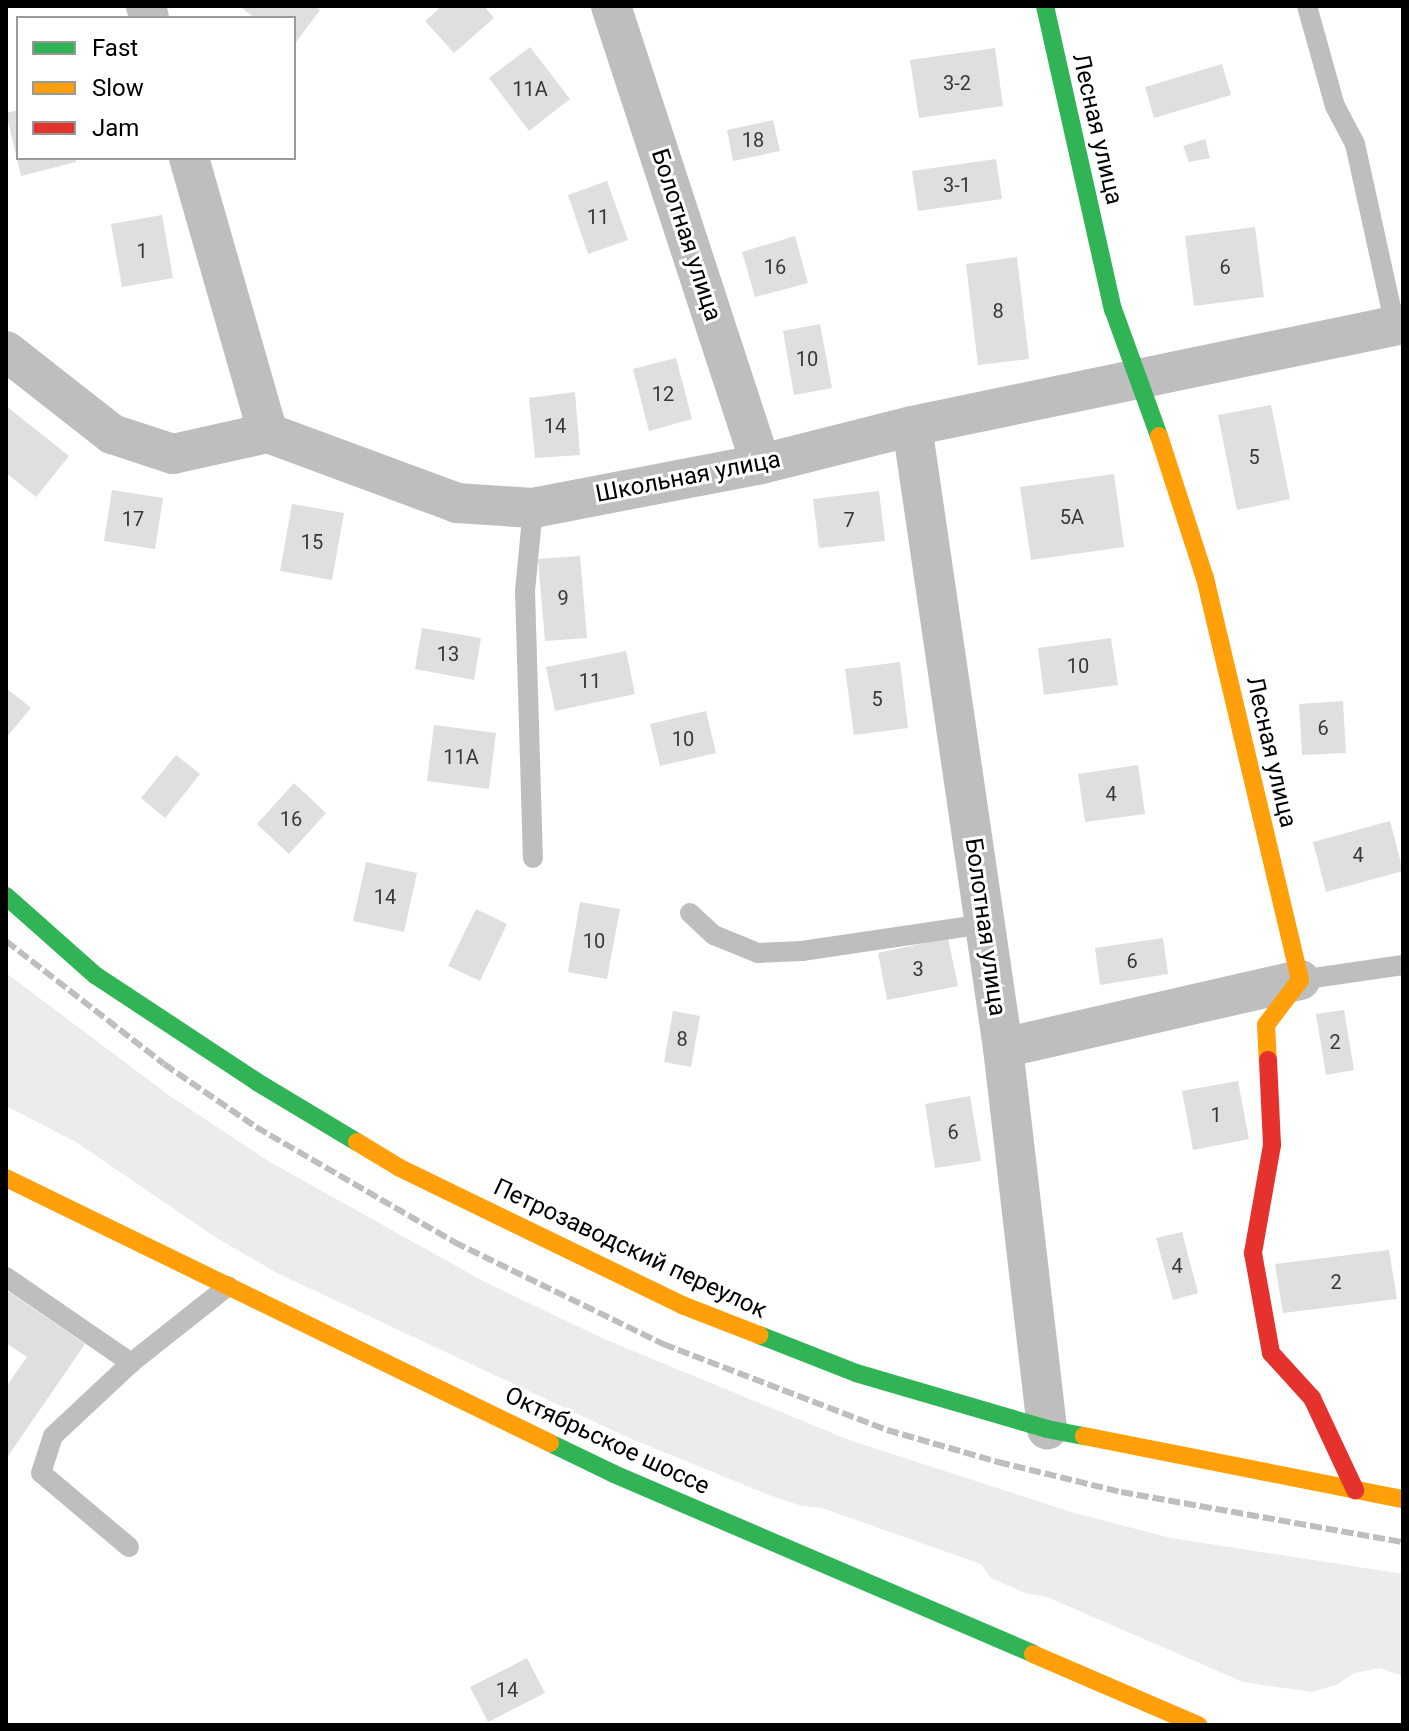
<!DOCTYPE html>
<html>
<head>
<meta charset="utf-8">
<style>
  body { margin:0 }
  #map { position:relative; width:1409px; height:1731px; overflow:hidden; background:#fff; font-family:Roboto,sans-serif }
  div>[style] { position:absolute }
  .green>* { inset:0; background:#ececec }
  .building>* { inset:0; background:#dfdfdf }
  .lane>* { height:20px; margin:-10px; padding:0 10px; transform-origin:10px; border-radius:10px; background:#bebebe }
  .street>* { height:40px; margin:-20px; padding:0 20px; transform-origin:20px; border-radius:20px; background:#bebebe }
  .fast>* { height:18px; margin:-9px; padding:0 9px; transform-origin:9px; border-radius:9px; background:#30b455 }
  .slow>* { height:18px; margin:-9px; padding:0 9px; transform-origin:9px; border-radius:9px; background:#ff9f0a }
  .jam>* { height:18px; margin:-9px; padding:0 9px; transform-origin:9px; border-radius:9px; background:#e5322d }
  .rail>* { height:6px; margin-top:-3px; transform-origin:0; background:repeating-linear-gradient(90deg,#bebebe 0 12px,transparent 0 16px) }
  span { translate:-50% -50%; white-space:nowrap; text-align:center; line-height:1.15; -webkit-text-stroke:6px #fff; paint-order:stroke }
  .number-label { font-size:20px; color:#383838 }
  .number-label span { -webkit-text-stroke-width:0 }
  .street-label { font-size:24px; color:#000 }
  .frame { position:absolute; inset:0; border:8px solid #000; pointer-events:none }
  .legend { position:absolute; left:16px; top:16px; width:280px; height:144px; box-sizing:border-box; background:#fff; border:2px solid #999; margin:0; padding:10px 14px; list-style:none; font-size:24px; color:#000 }
  .legend li { display:flex; align-items:center; gap:16px; height:40px }
  .legend b { width:40px; border:2px solid #999 }
</style>
</head>
<body>
<div id="map">
  <div class="green">
    <i style="clip-path:polygon(6px 973px,170px 1096px,270px 1162px,483px 1281px,602px 1338px,849px 1440px,1071px 1512px,1171px 1538px,1403px 1574px,1403px 1676px,1380px 1668px,1354px 1673px,1336px 1685px,1312px 1692px,1243px 1682px,1047px 1597px,1025px 1593px,991px 1578px,981px 1564px,822px 1508px,802px 1506px,769px 1495px,627px 1437px,279px 1274px,215px 1237px,76px 1142px,6px 1106px)"></i>
  </div>
  <div class="building">
    <i style="clip-path:polygon(239px 6px,315px 6px,320px 10px,294px 45px,294px 18px,255px 18px)"></i>
    <i style="clip-path:polygon(442px 6px,484px 6px,494px 18px,454px 53px,425px 21px)"></i>
    <i style="clip-path:polygon(530px 47px,570px 99px,529px 131px,489px 78px)"></i>
    <i style="clip-path:polygon(995px 48px,1003px 106px,919px 118px,910px 60px)"></i>
    <i style="clip-path:polygon(1222px 64px,1231px 95px,1154px 118px,1145px 87px)"></i>
    <i style="clip-path:polygon(18px 110px,18px 158px,75px 158px,76px 162px,21px 176px,6px 113px)"></i>
    <i style="clip-path:polygon(773px 120px,780px 151px,733px 161px,727px 130px)"></i>
    <i style="clip-path:polygon(1205px 139px,1210px 158px,1189px 162px,1183px 146px)"></i>
    <i style="clip-path:polygon(996px 159px,1002px 199px,918px 211px,912px 171px)"></i>
    <i style="clip-path:polygon(607px 181px,628px 240px,588px 254px,568px 195px)"></i>
    <i style="clip-path:polygon(162px 215px,173px 278px,122px 287px,111px 224px)"></i>
    <i style="clip-path:polygon(1255px 227px,1264px 297px,1194px 306px,1185px 236px)"></i>
    <i style="clip-path:polygon(795px 236px,808px 283px,755px 297px,742px 252px)"></i>
    <i style="clip-path:polygon(1017px 257px,1029px 359px,978px 365px,966px 264px)"></i>
    <i style="clip-path:polygon(820px 324px,832px 388px,794px 395px,783px 331px)"></i>
    <i style="clip-path:polygon(676px 358px,692px 419px,649px 431px,633px 369px)"></i>
    <i style="clip-path:polygon(575px 392px,580px 455px,535px 458px,529px 398px)"></i>
    <i style="clip-path:polygon(1271px 405px,1290px 499px,1237px 510px,1218px 415px)"></i>
    <i style="clip-path:polygon(6px 406px,69px 456px,36px 497px,6px 473px)"></i>
    <i style="clip-path:polygon(1114px 474px,1124px 547px,1031px 560px,1020px 487px)"></i>
    <i style="clip-path:polygon(112px 490px,163px 498px,155px 549px,104px 541px)"></i>
    <i style="clip-path:polygon(879px 491px,885px 541px,819px 548px,813px 499px)"></i>
    <i style="clip-path:polygon(292px 504px,344px 513px,332px 580px,280px 571px)"></i>
    <i style="clip-path:polygon(580px 556px,587px 638px,545px 641px,538px 559px)"></i>
    <i style="clip-path:polygon(422px 628px,481px 638px,474px 680px,415px 669px)"></i>
    <i style="clip-path:polygon(1111px 638px,1118px 685px,1044px 695px,1038px 648px)"></i>
    <i style="clip-path:polygon(626px 651px,635px 694px,555px 711px,546px 667px)"></i>
    <i style="clip-path:polygon(900px 662px,908px 728px,854px 735px,845px 669px)"></i>
    <i style="clip-path:polygon(6px 688px,31px 708px,6px 738px)"></i>
    <i style="clip-path:polygon(1343px 701px,1346px 753px,1302px 755px,1299px 704px)"></i>
    <i style="clip-path:polygon(706px 711px,716px 753px,660px 766px,650px 724px)"></i>
    <i style="clip-path:polygon(434px 725px,496px 733px,489px 789px,427px 781px)"></i>
    <i style="clip-path:polygon(176px 755px,200px 774px,165px 818px,141px 798px)"></i>
    <i style="clip-path:polygon(1138px 765px,1145px 814px,1085px 822px,1078px 774px)"></i>
    <i style="clip-path:polygon(294px 783px,326px 813px,289px 854px,257px 824px)"></i>
    <i style="clip-path:polygon(1390px 821px,1403px 871px,1326px 892px,1313px 842px)"></i>
    <i style="clip-path:polygon(366px 862px,417px 873px,404px 932px,353px 921px)"></i>
    <i style="clip-path:polygon(580px 902px,620px 909px,607px 979px,568px 972px)"></i>
    <i style="clip-path:polygon(476px 909px,507px 924px,480px 981px,448px 966px)"></i>
    <i style="clip-path:polygon(948px 938px,958px 986px,887px 1000px,878px 953px)"></i>
    <i style="clip-path:polygon(1163px 938px,1168px 974px,1100px 985px,1095px 948px)"></i>
    <i style="clip-path:polygon(1344px 1010px,1354px 1070px,1326px 1075px,1316px 1014px)"></i>
    <i style="clip-path:polygon(673px 1011px,700px 1016px,691px 1067px,664px 1062px)"></i>
    <i style="clip-path:polygon(1238px 1081px,1249px 1139px,1193px 1150px,1182px 1091px)"></i>
    <i style="clip-path:polygon(970px 1096px,981px 1161px,935px 1168px,925px 1104px)"></i>
    <i style="clip-path:polygon(1182px 1232px,1198px 1293px,1173px 1300px,1156px 1238px)"></i>
    <i style="clip-path:polygon(1389px 1250px,1397px 1299px,1283px 1313px,1275px 1264px)"></i>
    <i style="clip-path:polygon(6px 1290px,85px 1344px,6px 1459px,6px 1387px,27px 1357px,6px 1343px)"></i>
    <i style="clip-path:polygon(527px 1658px,545px 1693px,488px 1722px,470px 1687px)"></i>
  </div>
  <div class="lane">
    <i style="left:1307px;top:6px;width:104px;rotate:74.4deg"></i>
    <i style="left:1335px;top:106px;width:43px;rotate:62.2deg"></i>
    <i style="left:1355px;top:144px;width:186px;rotate:77.6deg"></i>
    <i style="left:533px;top:508px;width:83px;rotate:95.5deg"></i>
    <i style="left:525px;top:591px;width:267px;rotate:88.3deg"></i>
    <i style="left:690px;top:913px;width:33px;rotate:43deg"></i>
    <i style="left:714px;top:935px;width:48px;rotate:22.2deg"></i>
    <i style="left:758px;top:953px;width:44px;rotate:-2.6deg"></i>
    <i style="left:802px;top:951px;width:185px;rotate:-8.4deg"></i>
    <i style="left:1300px;top:980px;width:104px;rotate:-8.3deg"></i>
    <i style="left:6px;top:1277px;width:152px;rotate:34.5deg"></i>
    <i style="left:131px;top:1363px;width:124px;rotate:-38.4deg"></i>
    <i style="left:129px;top:1547px;width:115px;rotate:-139.9deg"></i>
    <i style="left:41px;top:1473px;width:39px;rotate:-72deg"></i>
    <i style="left:53px;top:1436px;width:107px;rotate:-43.1deg"></i>
  </div>
  <div class="street">
    <i style="left:146px;top:6px;width:12px;rotate:76deg"></i>
    <i style="left:611px;top:6px;width:482px;rotate:71.9deg"></i>
    <i style="left:189px;top:158px;width:286px;rotate:74deg"></i>
    <i style="left:6px;top:351px;width:135px;rotate:38.1deg"></i>
    <i style="left:112px;top:434px;width:64px;rotate:18.2deg"></i>
    <i style="left:173px;top:454px;width:97px;rotate:-12.5deg"></i>
    <i style="left:268px;top:433px;width:202px;rotate:20.3deg"></i>
    <i style="left:457px;top:503px;width:76px;rotate:3.8deg"></i>
    <i style="left:533px;top:508px;width:232px;rotate:-10.9deg"></i>
    <i style="left:761px;top:464px;width:156px;rotate:-14.1deg"></i>
    <i style="left:912px;top:426px;width:501px;rotate:-11.74deg"></i>
    <i style="left:912px;top:426px;width:629px;rotate:81.68deg"></i>
    <i style="left:1003px;top:1048px;width:384px;rotate:83.4deg"></i>
    <i style="left:1003px;top:1048px;width:305px;rotate:-12.9deg"></i>
  </div>
  <div class="fast">
    <i style="left:1045px;top:6px;width:311px;rotate:77.4deg"></i>
    <i style="left:1113px;top:309px;width:135px;rotate:70.1deg"></i>
    <i style="left:6px;top:896px;width:119px;rotate:41.6deg"></i>
    <i style="left:95px;top:975px;width:194px;rotate:33.4deg"></i>
    <i style="left:257px;top:1082px;width:117px;rotate:31deg"></i>
    <i style="left:759px;top:1335px;width:104px;rotate:21.4deg"></i>
    <i style="left:856px;top:1373px;width:199px;rotate:16.3deg"></i>
    <i style="left:1047px;top:1429px;width:38px;rotate:11deg"></i>
    <i style="left:550px;top:1443px;width:71px;rotate:25.8deg"></i>
    <i style="left:614px;top:1474px;width:456px;rotate:23.2deg"></i>
  </div>
  <div class="slow">
    <i style="left:1159px;top:436px;width:149px;rotate:72.1deg"></i>
    <i style="left:1205px;top:578px;width:413px;rotate:76.7deg"></i>
    <i style="left:1300px;top:980px;width:56px;rotate:127.1deg"></i>
    <i style="left:1266px;top:1025px;width:35px;rotate:87deg"></i>
    <i style="left:357px;top:1142px;width:50px;rotate:31.2deg"></i>
    <i style="left:400px;top:1168px;width:314px;rotate:25.9deg"></i>
    <i style="left:682px;top:1305px;width:83px;rotate:21.3deg"></i>
    <i style="left:6px;top:1178px;width:605px;rotate:25.97deg"></i>
    <i style="left:1084px;top:1436px;width:325px;rotate:11.2deg"></i>
    <i style="left:1033px;top:1654px;width:180px;rotate:23.3deg"></i>
  </div>
  <div class="jam">
    <i style="left:1268px;top:1060px;width:85px;rotate:87.3deg"></i>
    <i style="left:1272px;top:1145px;width:110px;rotate:100deg"></i>
    <i style="left:1253px;top:1253px;width:102px;rotate:79.8deg"></i>
    <i style="left:1271px;top:1353px;width:61px;rotate:47.7deg"></i>
    <i style="left:1312px;top:1398px;width:102px;rotate:64.9deg"></i>
  </div>
  <div class="rail">
    <i style="left:6px;top:941px;width:200px;rotate:37.9deg"></i>
    <i style="left:164px;top:1064px;width:112px;rotate:34.4deg"></i>
    <i style="left:256px;top:1127px;width:229px;rotate:30.1deg"></i>
    <i style="left:454px;top:1242px;width:233px;rotate:26deg"></i>
    <i style="left:663px;top:1344px;width:240px;rotate:21deg"></i>
    <i style="left:887px;top:1430px;width:116px;rotate:16.1deg"></i>
    <i style="left:998px;top:1462px;width:127px;rotate:13.7deg"></i>
    <i style="left:1121px;top:1492px;width:286px;rotate:10.1deg"></i>
  </div>
  <div class="number-label">
    <span style="left:957px;top:83px">3-2</span>
    <span style="left:530px;top:89px">11А</span>
    <span style="left:753px;top:140px">18</span>
    <span style="left:957px;top:185px">3-1</span>
    <span style="left:598px;top:217px">11</span>
    <span style="left:142px;top:251px">1</span>
    <span style="left:775px;top:267px">16</span>
    <span style="left:1225px;top:267px">6</span>
    <span style="left:998px;top:311px">8</span>
    <span style="left:807px;top:359px">10</span>
    <span style="left:663px;top:394px">12</span>
    <span style="left:555px;top:426px">14</span>
    <span style="left:1254px;top:457px">5</span>
    <span style="left:1072px;top:517px">5А</span>
    <span style="left:133px;top:519px">17</span>
    <span style="left:849px;top:520px">7</span>
    <span style="left:312px;top:542px">15</span>
    <span style="left:563px;top:598px">9</span>
    <span style="left:448px;top:654px">13</span>
    <span style="left:1078px;top:666px">10</span>
    <span style="left:590px;top:681px">11</span>
    <span style="left:877px;top:699px">5</span>
    <span style="left:1323px;top:728px">6</span>
    <span style="left:683px;top:739px">10</span>
    <span style="left:461px;top:757px">11А</span>
    <span style="left:1111px;top:794px">4</span>
    <span style="left:291px;top:819px">16</span>
    <span style="left:1358px;top:855px">4</span>
    <span style="left:385px;top:897px">14</span>
    <span style="left:594px;top:941px">10</span>
    <span style="left:1132px;top:961px">6</span>
    <span style="left:918px;top:969px">3</span>
    <span style="left:682px;top:1039px">8</span>
    <span style="left:1335px;top:1042px">2</span>
    <span style="left:1216px;top:1115px">1</span>
    <span style="left:953px;top:1132px">6</span>
    <span style="left:1177px;top:1266px">4</span>
    <span style="left:1336px;top:1282px">2</span>
    <span style="left:507px;top:1690px">14</span>
  </div>
  <div class="street-label">
    <span style="left:1097px;top:129px;rotate:77deg">Лесная улица</span>
    <span style="left:686px;top:235px;rotate:72deg">Болотная улица</span>
    <span style="left:688px;top:477px;rotate:-11deg">Школьная улица</span>
    <span style="left:1271px;top:752px;rotate:77deg">Лесная улица</span>
    <span style="left:985px;top:927px;rotate:82deg">Болотная улица</span>
    <span style="left:630px;top:1249px;rotate:25deg">Петрозаводский переулок</span>
    <span style="left:607px;top:1441px;rotate:25deg">Октябрьское шоссе</span>
  </div>
  <div class="frame"></div>
  <ul class="legend">
  <li><b style="height:10px;background:#30b455"></b>Fast</li>
  <li><b style="height:10px;background:#ff9f0a"></b>Slow</li>
  <li><b style="height:10px;background:#e5322d"></b>Jam</li>
  </ul>
</div>
</body>
</html>
